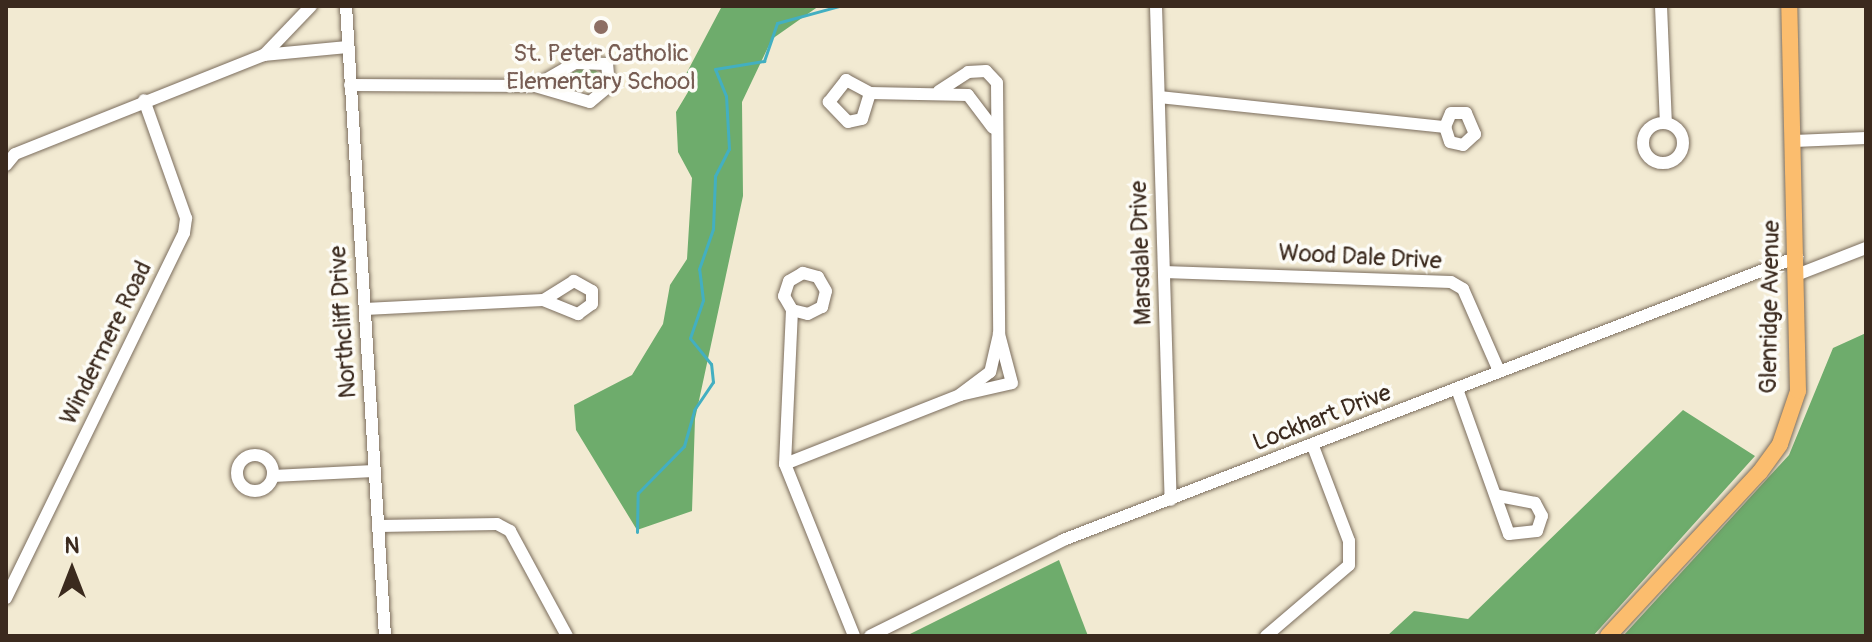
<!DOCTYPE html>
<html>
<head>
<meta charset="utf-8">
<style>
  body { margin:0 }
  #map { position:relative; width:1872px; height:642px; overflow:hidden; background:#f2ead2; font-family:Pangolin,sans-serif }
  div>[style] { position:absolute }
  .green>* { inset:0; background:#88c77d }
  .forest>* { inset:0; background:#6eac6c }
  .stream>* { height:3px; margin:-1.5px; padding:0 1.5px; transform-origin:1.5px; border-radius:1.5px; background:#43afc1 }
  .roads { filter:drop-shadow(0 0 2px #7b6d5d) drop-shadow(0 0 2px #7b6d5d) }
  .minor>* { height:12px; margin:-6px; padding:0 6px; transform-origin:6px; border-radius:6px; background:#fff }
  .minor>.ring { margin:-6px; padding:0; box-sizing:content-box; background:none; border:12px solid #fff; border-radius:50% }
  .major>* { height:16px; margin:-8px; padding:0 8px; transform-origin:8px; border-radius:8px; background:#fbbd6e }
  .dots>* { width:22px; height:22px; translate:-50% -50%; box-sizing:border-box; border:4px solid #fdfcf7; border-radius:50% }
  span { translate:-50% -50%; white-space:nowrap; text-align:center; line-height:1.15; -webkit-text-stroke:7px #fdfcf7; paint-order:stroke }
  .education-label { font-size:24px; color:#785e54 }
  .street-label { font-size:24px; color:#3b2a1e }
  .frame { position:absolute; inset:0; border:8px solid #3b2a1e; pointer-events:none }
  .north { position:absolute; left:32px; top:530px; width:80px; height:80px; -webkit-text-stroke:6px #fdfcf7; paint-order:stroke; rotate:0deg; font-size:22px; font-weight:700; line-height:32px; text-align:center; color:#3b2a1e }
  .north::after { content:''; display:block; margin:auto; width:28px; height:36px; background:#3b2a1e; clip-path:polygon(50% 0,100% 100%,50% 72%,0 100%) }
</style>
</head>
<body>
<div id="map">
  <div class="green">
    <i style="clip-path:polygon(588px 65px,602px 75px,593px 90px,552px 82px)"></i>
  </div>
  <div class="forest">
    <i style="clip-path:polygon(722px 6px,819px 6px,772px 39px,742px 102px,743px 196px,695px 419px,692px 511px,637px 530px,576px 430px,574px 405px,632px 375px,663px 324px,670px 285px,687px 259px,692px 178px,678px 152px,676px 112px,688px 92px,685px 76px)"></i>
    <i style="clip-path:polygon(1866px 333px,1866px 636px,1623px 636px,1789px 455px,1833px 348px)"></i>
    <i style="clip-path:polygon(1683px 410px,1755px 456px,1593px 636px,1387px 636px,1414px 611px,1468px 619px)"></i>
    <i style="clip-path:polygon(1059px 560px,1088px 636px,906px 636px)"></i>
  </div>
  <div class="stream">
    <i style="left:637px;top:532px;width:39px;rotate:-89deg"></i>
    <i style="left:638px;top:493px;width:66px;rotate:-45.6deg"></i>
    <i style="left:684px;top:446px;width:37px;rotate:-74deg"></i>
    <i style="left:694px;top:410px;width:34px;rotate:-56deg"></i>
    <i style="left:713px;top:382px;width:18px;rotate:-96deg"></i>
    <i style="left:711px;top:364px;width:33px;rotate:-129deg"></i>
    <i style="left:690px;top:338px;width:40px;rotate:-71.1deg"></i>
    <i style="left:703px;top:300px;width:31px;rotate:-97deg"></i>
    <i style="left:699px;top:269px;width:42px;rotate:-70.7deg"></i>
    <i style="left:713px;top:229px;width:53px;rotate:-87.8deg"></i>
    <i style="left:715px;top:176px;width:30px;rotate:-63deg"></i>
    <i style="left:729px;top:149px;width:53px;rotate:-93.2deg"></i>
    <i style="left:726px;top:96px;width:29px;rotate:-112deg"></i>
    <i style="left:715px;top:69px;width:50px;rotate:-9.3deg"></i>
    <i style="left:764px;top:61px;width:40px;rotate:-71.1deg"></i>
    <i style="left:777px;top:23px;width:64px;rotate:-15.3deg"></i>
  </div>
  <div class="roads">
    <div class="minor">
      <i style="left:346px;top:6px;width:631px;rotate:86.46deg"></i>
      <i style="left:1156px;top:6px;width:494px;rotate:88.3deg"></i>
      <i style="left:1661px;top:6px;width:117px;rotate:87.6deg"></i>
      <i style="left:264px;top:55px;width:68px;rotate:-46.2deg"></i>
      <i style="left:350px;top:85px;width:185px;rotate:0.3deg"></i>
      <i style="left:535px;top:86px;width:57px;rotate:16.2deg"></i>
      <i style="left:590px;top:102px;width:25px;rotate:-40deg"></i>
      <i style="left:609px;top:86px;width:22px;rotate:-95deg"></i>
      <i style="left:607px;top:64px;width:32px;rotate:-178deg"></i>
      <i style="left:575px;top:63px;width:46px;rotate:150.1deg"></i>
      <i style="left:939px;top:91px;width:35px;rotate:-33deg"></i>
      <i style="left:968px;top:72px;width:18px;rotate:-3deg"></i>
      <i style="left:986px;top:71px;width:16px;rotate:47deg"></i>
      <i style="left:997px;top:83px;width:251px;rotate:89.5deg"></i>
      <i style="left:999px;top:334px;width:39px;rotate:103deg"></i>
      <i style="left:990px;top:372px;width:38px;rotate:143deg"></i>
      <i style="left:870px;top:93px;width:27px;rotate:107deg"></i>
      <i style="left:862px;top:119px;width:14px;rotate:168deg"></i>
      <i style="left:848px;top:122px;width:28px;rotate:-134deg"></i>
      <i style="left:829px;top:102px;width:28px;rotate:-52deg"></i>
      <i style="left:846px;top:80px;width:27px;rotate:28deg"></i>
      <i style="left:870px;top:93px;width:98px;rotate:1.2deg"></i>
      <i style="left:968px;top:95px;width:41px;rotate:52.9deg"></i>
      <i style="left:1159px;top:97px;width:288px;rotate:6deg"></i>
      <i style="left:1445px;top:127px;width:15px;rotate:-67deg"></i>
      <i style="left:1451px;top:113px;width:15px"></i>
      <i style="left:1466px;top:113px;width:23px;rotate:67deg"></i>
      <i style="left:1475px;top:134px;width:16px;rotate:137deg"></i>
      <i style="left:1463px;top:145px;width:13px;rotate:-167deg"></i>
      <i style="left:1450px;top:142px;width:16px;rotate:-108deg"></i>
      <i class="ring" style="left:1643px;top:123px;width:28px;height:28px"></i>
      <i style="left:1794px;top:141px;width:72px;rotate:-2.4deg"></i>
      <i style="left:6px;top:165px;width:14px;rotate:-51deg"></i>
      <i style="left:15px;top:154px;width:268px;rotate:-21.7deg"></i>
      <i style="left:264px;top:55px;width:83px;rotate:-5.5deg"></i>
      <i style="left:1164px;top:272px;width:287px;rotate:2deg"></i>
      <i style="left:1451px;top:282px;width:14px;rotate:30deg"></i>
      <i style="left:1463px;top:289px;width:90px;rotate:66.3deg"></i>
      <i style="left:1799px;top:274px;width:72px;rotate:-21.2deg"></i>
      <i style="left:365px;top:309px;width:178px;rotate:-2.9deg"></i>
      <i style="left:543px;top:300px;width:38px;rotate:22deg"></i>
      <i style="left:578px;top:314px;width:17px;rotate:-36deg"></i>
      <i style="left:592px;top:304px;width:13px;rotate:-90deg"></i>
      <i style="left:592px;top:291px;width:21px;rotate:-151deg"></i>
      <i style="left:574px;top:281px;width:36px;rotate:148deg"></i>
      <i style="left:792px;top:310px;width:16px;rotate:14deg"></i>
      <i style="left:808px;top:314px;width:16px;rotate:-27deg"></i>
      <i style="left:822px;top:307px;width:16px;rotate:-76deg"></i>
      <i style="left:826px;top:291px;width:16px;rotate:-120deg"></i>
      <i style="left:818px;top:277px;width:16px;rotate:-165deg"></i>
      <i style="left:803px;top:273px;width:16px;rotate:150deg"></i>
      <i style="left:789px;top:281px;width:16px;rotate:108deg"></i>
      <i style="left:784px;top:296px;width:16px;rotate:60deg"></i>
      <i style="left:792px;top:310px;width:154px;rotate:92.6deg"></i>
      <i style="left:785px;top:464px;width:185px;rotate:68.1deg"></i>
      <i style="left:1457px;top:389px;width:154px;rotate:70.3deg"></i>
      <i style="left:1509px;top:534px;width:28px;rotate:-6deg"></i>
      <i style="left:1537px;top:531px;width:16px;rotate:-72deg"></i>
      <i style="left:1542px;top:516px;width:15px;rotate:-118deg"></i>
      <i style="left:1535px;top:503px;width:38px;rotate:-169deg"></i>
      <i class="ring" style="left:237px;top:455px;width:24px;height:24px"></i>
      <i style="left:785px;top:464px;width:188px;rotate:-21.5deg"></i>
      <i style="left:960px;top:395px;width:53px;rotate:-13deg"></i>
      <i style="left:1012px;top:383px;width:51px;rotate:-104.9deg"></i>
      <i style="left:273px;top:476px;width:101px;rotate:-2.8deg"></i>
      <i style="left:379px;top:526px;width:118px;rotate:-1deg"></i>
      <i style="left:497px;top:524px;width:15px;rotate:28deg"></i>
      <i style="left:510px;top:531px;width:119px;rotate:61.5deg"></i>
      <i style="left:6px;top:598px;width:406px;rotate:-64deg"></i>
      <i style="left:184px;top:233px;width:15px;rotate:-82deg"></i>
      <i style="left:186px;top:218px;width:125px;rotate:-109.6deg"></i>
      <i style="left:870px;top:636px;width:216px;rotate:-26.4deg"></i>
      <i style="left:1063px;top:540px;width:787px;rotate:-21.08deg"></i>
      <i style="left:1266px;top:636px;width:109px;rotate:-40.5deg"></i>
      <i style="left:1349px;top:565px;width:24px;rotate:-90deg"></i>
      <i style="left:1349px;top:541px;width:102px;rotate:-110.8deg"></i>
    </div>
    <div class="major">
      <i style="left:1608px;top:636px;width:224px;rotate:-47.2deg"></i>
      <i style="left:1760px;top:472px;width:34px;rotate:-54deg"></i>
      <i style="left:1780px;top:444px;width:56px;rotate:-71.2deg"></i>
      <i style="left:1798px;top:391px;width:385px;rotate:-91.3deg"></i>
    </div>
  </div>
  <div class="dots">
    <i style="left:601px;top:27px;background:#8d6e63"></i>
  </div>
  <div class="education-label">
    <span style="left:601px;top:68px">St. Peter Catholic<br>Elementary School</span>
  </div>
  <div class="street-label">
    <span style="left:1141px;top:253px;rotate:-92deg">Marsdale Drive</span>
    <span style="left:1360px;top:257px;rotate:3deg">Wood Dale Drive</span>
    <span style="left:1770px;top:307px;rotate:-89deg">Glenridge Avenue</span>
    <span style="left:343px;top:322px;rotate:-94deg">Northcliff Drive</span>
    <span style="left:106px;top:343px;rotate:-64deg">Windermere Road</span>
    <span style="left:1322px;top:418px;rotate:-21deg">Lockhart Drive</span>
  </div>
  <div class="frame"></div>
  <div class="north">N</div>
</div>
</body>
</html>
